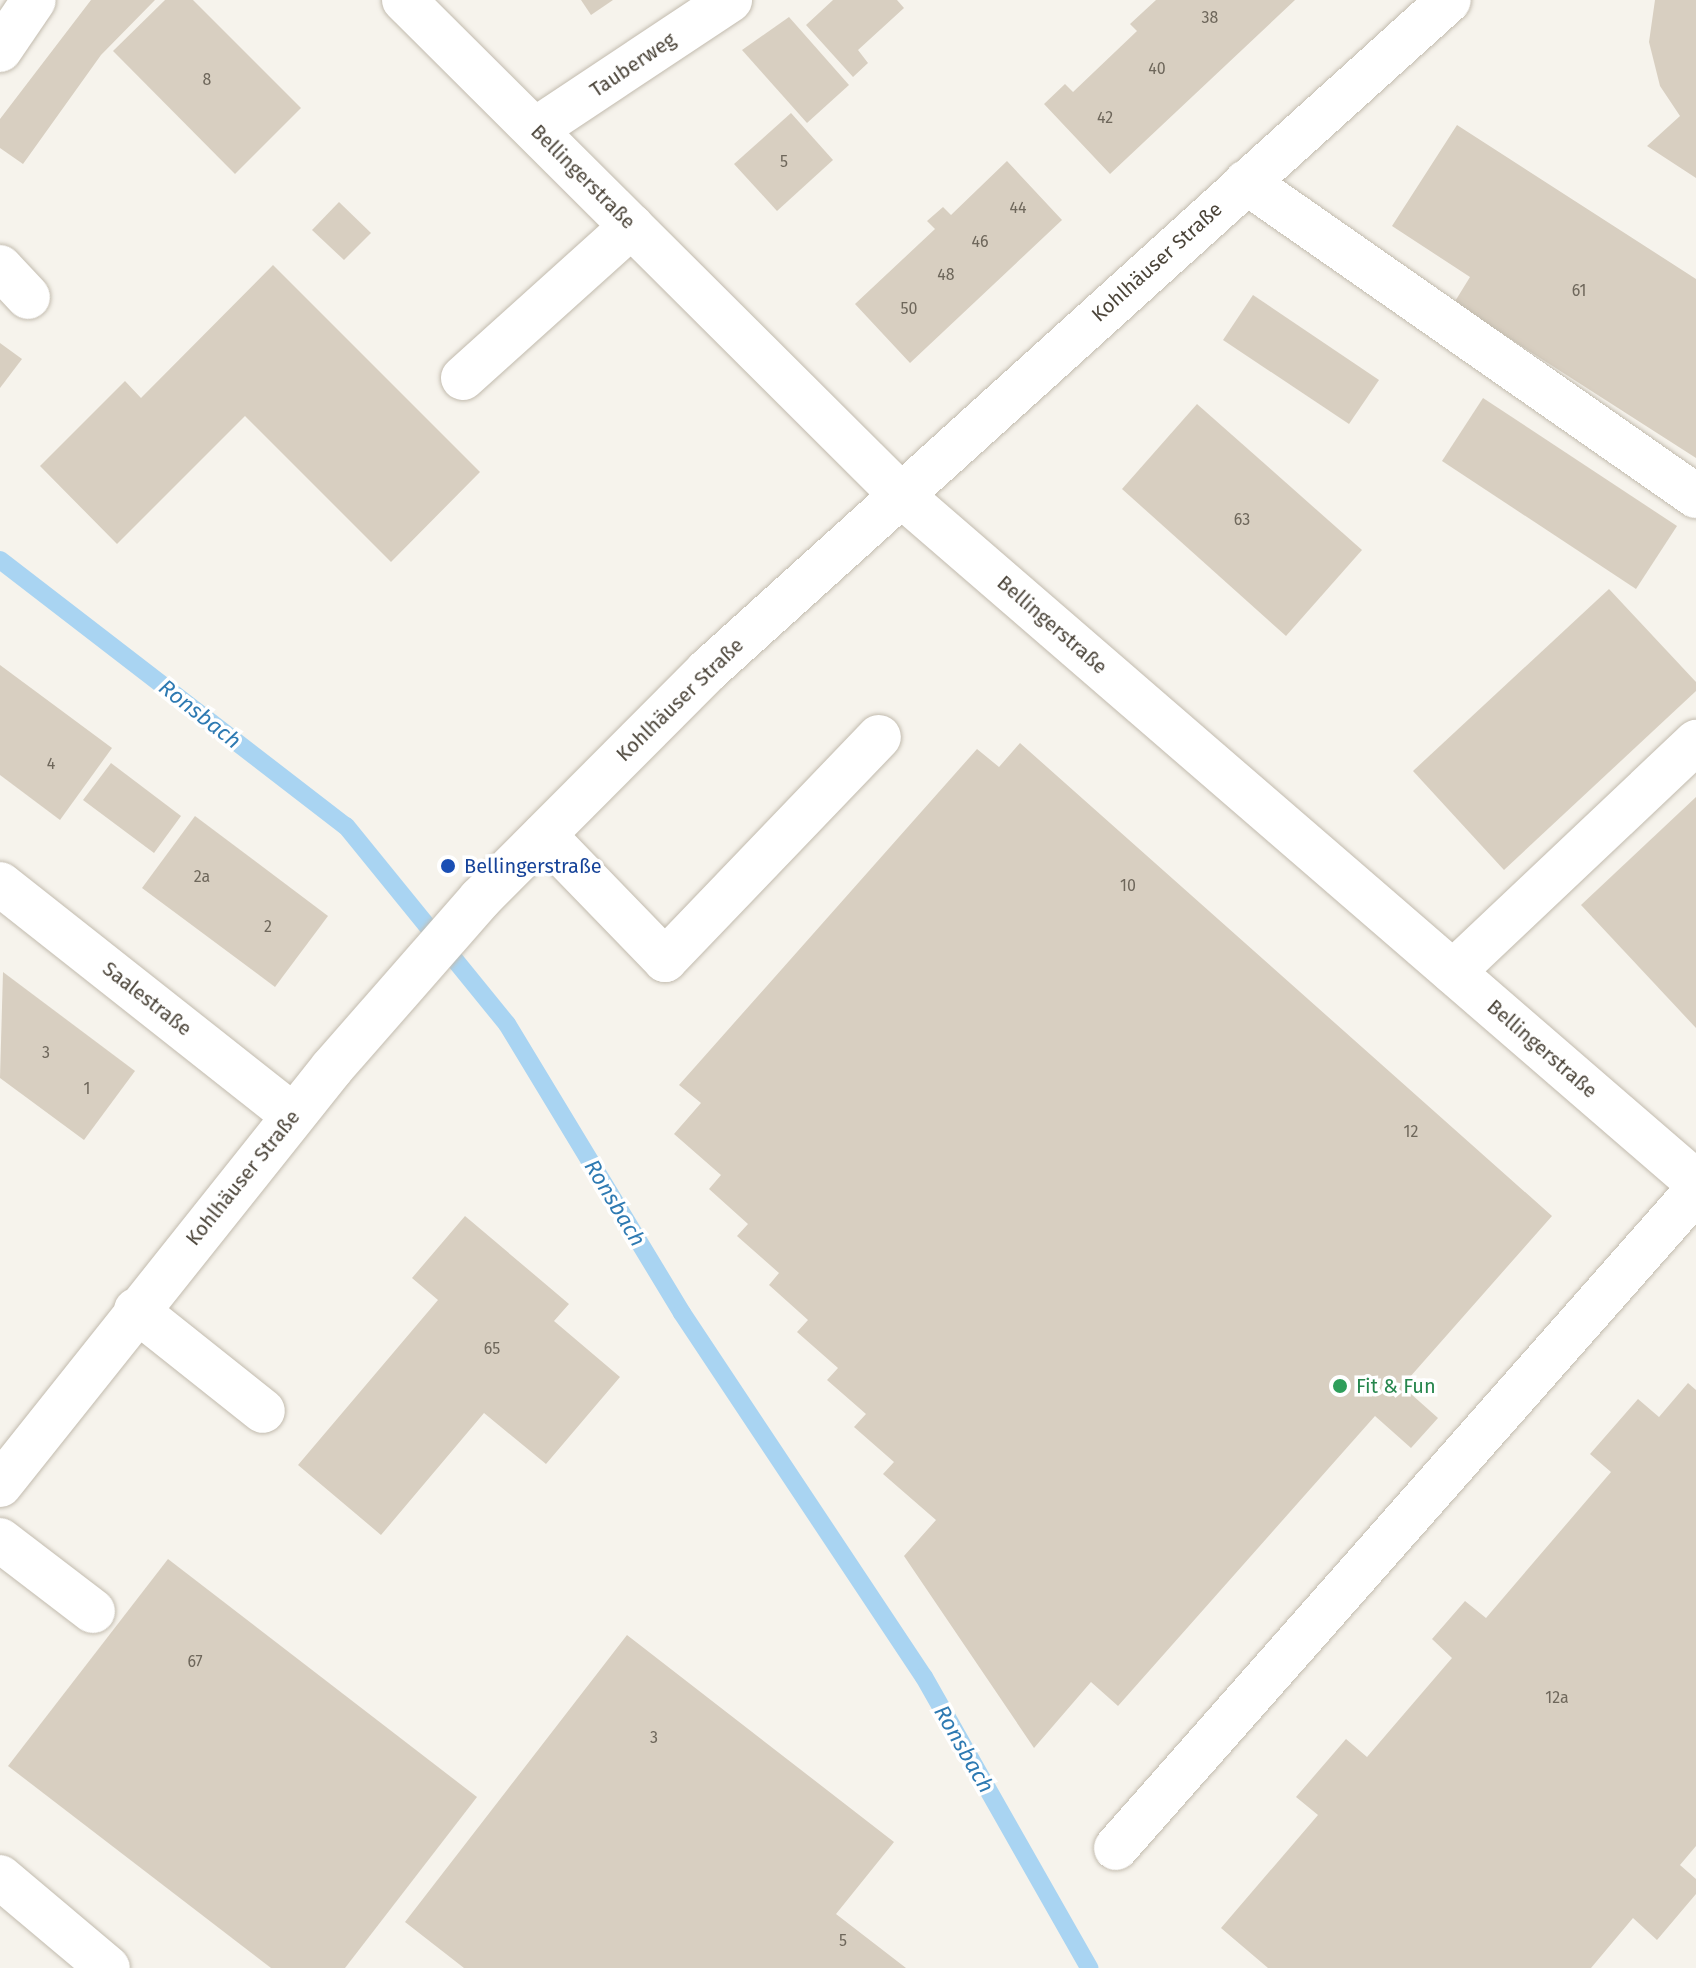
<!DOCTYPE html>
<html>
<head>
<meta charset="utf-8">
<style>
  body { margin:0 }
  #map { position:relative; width:1696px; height:1968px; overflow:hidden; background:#f6f3ec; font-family:"Fira Sans",sans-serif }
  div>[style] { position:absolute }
  .stream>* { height:18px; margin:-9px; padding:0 9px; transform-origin:9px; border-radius:9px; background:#a9d4f2 }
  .building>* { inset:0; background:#d8cfc1 }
  .roads { filter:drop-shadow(0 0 2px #c2bbae) drop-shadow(0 0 2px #c2bbae) }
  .minor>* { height:44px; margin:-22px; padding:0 22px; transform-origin:22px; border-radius:22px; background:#fff }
  .dots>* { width:22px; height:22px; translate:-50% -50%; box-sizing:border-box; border:4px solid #fff; border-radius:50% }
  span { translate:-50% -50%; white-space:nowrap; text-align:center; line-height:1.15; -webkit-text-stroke:7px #fff; paint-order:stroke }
  .number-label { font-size:16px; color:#6e675b }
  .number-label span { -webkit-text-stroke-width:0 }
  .street-label { font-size:20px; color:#4b4439 }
  .transit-label { font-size:20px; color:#164399 }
  .left { translate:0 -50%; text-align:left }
  .leisure-label { font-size:20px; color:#27864d }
  .water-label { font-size:22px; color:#2e7ab2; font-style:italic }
</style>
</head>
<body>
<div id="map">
  <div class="stream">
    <i style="left:0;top:560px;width:436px;rotate:37.6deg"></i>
    <i style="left:346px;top:826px;width:255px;rotate:50.9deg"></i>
    <i style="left:507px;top:1024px;width:338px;rotate:58.8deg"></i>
    <i style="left:682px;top:1313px;width:437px;rotate:56.4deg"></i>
    <i style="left:924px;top:1677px;width:335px;rotate:60.4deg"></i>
  </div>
  <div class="building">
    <i style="clip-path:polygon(91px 0,155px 0,101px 55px,23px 164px,0 148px,0 119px)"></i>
    <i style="clip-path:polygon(165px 0,193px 0,301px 108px,235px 174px,113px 51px)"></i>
    <i style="clip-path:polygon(581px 0,613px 0,591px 15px)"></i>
    <i style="clip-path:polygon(833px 0,897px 0,904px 8px,858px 50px,868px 63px,853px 77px,806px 25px)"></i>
    <i style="clip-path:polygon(1156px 0,1295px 0,1110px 174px,1044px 104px,1065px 84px,1073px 92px,1137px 31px,1130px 24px)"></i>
    <i style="clip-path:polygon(1655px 0,1696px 0,1696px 178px,1647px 146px,1680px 116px,1660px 86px,1649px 42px)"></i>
    <i style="clip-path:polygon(789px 17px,849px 85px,807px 123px,742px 50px)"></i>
    <i style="clip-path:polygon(791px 113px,833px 160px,777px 211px,734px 164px)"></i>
    <i style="clip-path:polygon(1457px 125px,1696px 279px,1696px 458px,1454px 303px,1470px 277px,1392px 226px)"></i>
    <i style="clip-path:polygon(1007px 161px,1062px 220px,910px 363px,855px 304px,935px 229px,927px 221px,943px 207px,951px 215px)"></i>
    <i style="clip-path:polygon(339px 202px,371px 233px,344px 260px,312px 230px)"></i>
    <i style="clip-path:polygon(273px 265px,480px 472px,391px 562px,245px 416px,117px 544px,40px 466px,125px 381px,141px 398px)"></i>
    <i style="clip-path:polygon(1253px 295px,1379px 380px,1349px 424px,1223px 340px)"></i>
    <i style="clip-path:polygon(0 343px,22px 359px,0 388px)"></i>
    <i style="clip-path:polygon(1483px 398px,1677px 526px,1636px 589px,1442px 461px)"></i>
    <i style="clip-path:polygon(1197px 404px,1362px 550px,1286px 636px,1122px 489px)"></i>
    <i style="clip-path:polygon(1609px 589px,1696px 682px,1696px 691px,1504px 870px,1413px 771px)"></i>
    <i style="clip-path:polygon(0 665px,112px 748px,60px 820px,0 775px)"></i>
    <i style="clip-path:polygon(1020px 743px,1552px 1216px,1402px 1386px,1438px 1418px,1411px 1448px,1375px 1416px,1118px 1706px,1091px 1682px,1034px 1748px,904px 1556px,936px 1520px,883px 1474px,894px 1462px,854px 1427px,866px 1414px,827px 1380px,838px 1368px,797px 1332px,808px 1320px,769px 1285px,779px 1273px,737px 1236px,748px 1224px,709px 1189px,721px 1175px,674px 1134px,701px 1103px,679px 1085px,977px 749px,999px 767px)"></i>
    <i style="clip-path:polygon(111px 763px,181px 816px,154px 853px,83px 800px)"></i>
    <i style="clip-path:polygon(1696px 797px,1696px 1028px,1581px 905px)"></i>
    <i style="clip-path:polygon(195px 816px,328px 916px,275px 987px,142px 888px)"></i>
    <i style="clip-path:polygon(3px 972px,135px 1071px,84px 1140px,0 1078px)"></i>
    <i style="clip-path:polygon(465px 1216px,569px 1304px,554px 1321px,620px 1377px,546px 1464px,484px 1413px,381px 1535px,298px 1465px,438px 1300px,412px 1278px)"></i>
    <i style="clip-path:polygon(1688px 1383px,1696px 1390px,1696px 1846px,1680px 1865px,1696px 1879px,1696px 1894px,1657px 1940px,1633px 1918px,1591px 1968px,1268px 1968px,1221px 1928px,1318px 1815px,1296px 1797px,1346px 1739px,1367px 1757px,1452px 1658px,1432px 1639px,1465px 1601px,1486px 1618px,1611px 1472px,1590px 1454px,1638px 1399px,1659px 1417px)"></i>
    <i style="clip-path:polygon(168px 1559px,477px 1797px,345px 1968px,271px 1968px,8px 1766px)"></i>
    <i style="clip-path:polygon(627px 1635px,894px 1842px,836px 1914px,906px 1968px,464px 1968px,405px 1922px)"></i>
  </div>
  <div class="roads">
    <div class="minor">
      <i style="left:404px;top:0;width:700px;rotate:44.88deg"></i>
      <i style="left:900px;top:494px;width:1052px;rotate:40.84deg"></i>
      <i style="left:0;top:50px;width:60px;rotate:-55.8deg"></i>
      <i style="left:536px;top:129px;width:233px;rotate:-33.6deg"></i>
      <i style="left:1246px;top:182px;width:549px;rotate:34.91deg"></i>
      <i style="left:0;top:267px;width:41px;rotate:47deg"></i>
      <i style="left:463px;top:378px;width:227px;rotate:-42deg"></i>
      <i style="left:544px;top:835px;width:174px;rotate:45.9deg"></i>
      <i style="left:665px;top:960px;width:309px;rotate:-46.2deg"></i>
      <i style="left:0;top:884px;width:373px;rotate:38.3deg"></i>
      <i style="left:1453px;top:972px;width:335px;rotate:-43.4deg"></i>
      <i style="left:136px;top:1310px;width:162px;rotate:38.5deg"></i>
      <i style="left:0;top:1485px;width:533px;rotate:-51.47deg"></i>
      <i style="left:332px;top:1068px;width:225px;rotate:-48.8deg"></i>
      <i style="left:480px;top:899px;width:322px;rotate:-45.1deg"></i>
      <i style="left:707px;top:671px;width:1000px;rotate:-42.12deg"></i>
      <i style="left:0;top:1540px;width:117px;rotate:37.4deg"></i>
      <i style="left:1116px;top:1848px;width:876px;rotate:-48.56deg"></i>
      <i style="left:0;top:1877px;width:141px;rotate:40.1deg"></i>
    </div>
  </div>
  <div class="dots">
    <i style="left:448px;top:866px;background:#1a4fb4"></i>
    <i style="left:1340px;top:1386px;background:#2e9e5b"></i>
  </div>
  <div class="number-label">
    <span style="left:1210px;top:18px">38</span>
    <span style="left:1157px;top:69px">40</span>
    <span style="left:207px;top:80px">8</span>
    <span style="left:1105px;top:118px">42</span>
    <span style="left:784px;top:162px">5</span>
    <span style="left:1018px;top:208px">44</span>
    <span style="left:980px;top:242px">46</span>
    <span style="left:946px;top:275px">48</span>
    <span style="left:1579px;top:291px">61</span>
    <span style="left:909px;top:309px">50</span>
    <span style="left:1242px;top:520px">63</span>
    <span style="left:51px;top:764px">4</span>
    <span style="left:202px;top:877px">2a</span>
    <span style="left:1128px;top:886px">10</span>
    <span style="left:268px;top:927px">2</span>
    <span style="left:46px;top:1053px">3</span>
    <span style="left:87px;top:1089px">1</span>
    <span style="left:1411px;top:1132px">12</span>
    <span style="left:492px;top:1349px">65</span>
    <span style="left:195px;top:1662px">67</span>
    <span style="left:1557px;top:1698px">12a</span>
    <span style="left:654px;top:1738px">3</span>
    <span style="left:843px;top:1941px">5</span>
  </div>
  <div class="street-label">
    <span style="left:633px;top:65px;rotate:-34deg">Tauberweg</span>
    <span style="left:583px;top:177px;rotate:45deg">Bellingerstraße</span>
    <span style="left:1157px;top:262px;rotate:-42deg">Kohlhäuser Straße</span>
    <span style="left:1052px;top:625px;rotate:41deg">Bellingerstraße</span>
    <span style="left:680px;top:700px;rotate:-44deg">Kohlhäuser Straße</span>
    <span style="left:147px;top:999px;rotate:38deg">Saalestraße</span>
    <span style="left:1542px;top:1049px;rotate:41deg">Bellingerstraße</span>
    <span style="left:243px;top:1178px;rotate:-51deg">Kohlhäuser Straße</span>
  </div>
  <div class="transit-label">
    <span class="left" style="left:464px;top:866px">Bellingerstraße</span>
  </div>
  <div class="leisure-label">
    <span class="left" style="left:1356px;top:1386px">Fit &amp; Fun</span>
  </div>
  <div class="water-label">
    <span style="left:200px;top:714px;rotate:38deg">Ronsbach</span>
    <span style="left:615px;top:1203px;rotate:59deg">Ronsbach</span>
    <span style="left:964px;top:1749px;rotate:60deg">Ronsbach</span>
  </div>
</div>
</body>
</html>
